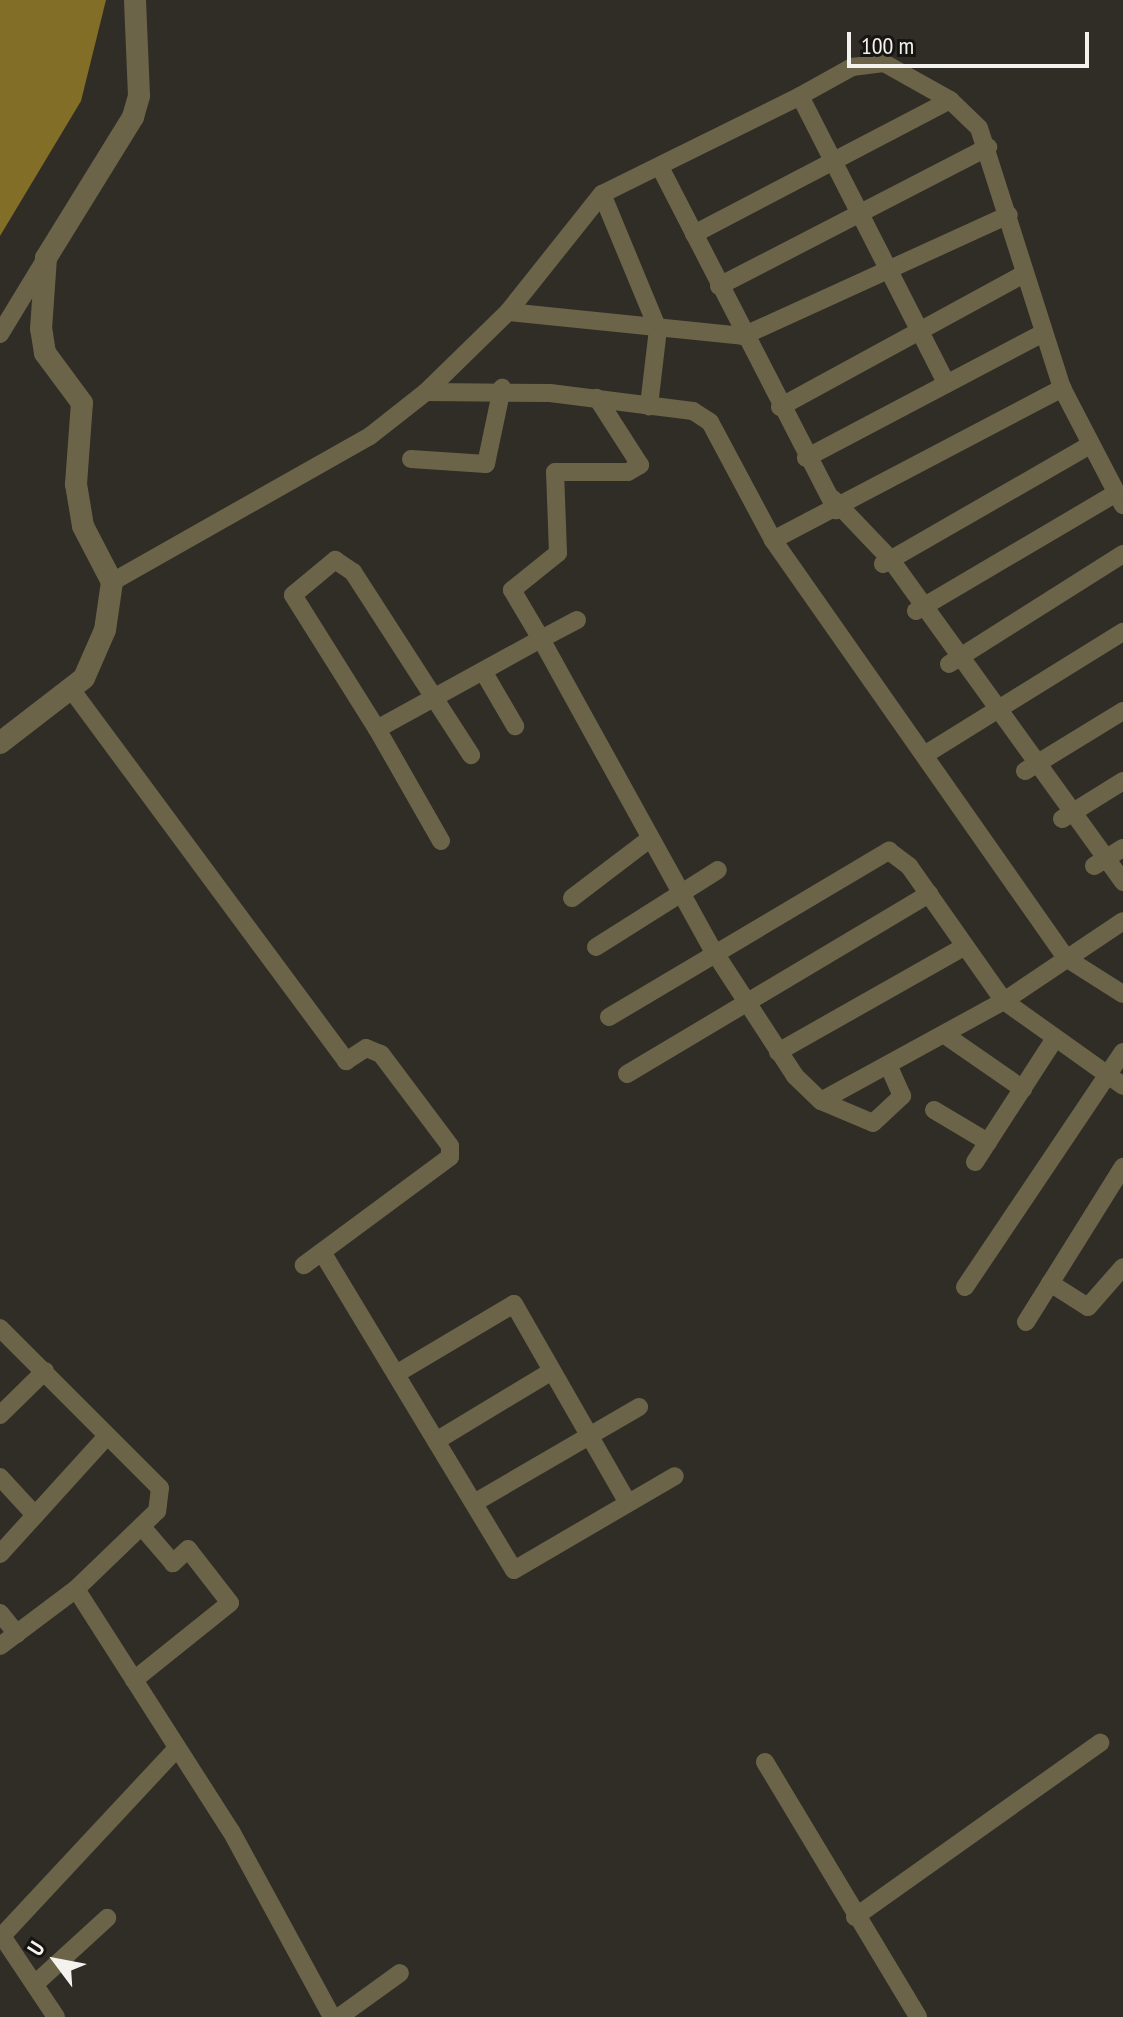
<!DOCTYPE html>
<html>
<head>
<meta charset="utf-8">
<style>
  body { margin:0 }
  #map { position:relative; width:1123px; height:2017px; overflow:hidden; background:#2f2d26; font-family:"PT Sans Narrow",sans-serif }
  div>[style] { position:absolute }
  .water>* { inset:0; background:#836e27 }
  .minor>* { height:18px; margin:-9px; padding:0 9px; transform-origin:9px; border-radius:9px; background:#6c6449 }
  .tertiary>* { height:22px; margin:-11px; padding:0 11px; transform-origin:11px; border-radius:11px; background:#6c6449 }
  span { translate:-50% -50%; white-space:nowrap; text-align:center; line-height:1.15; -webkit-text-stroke:7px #161512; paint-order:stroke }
  .north { position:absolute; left:16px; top:1921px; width:80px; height:80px; -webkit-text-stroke:6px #161512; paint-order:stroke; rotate:302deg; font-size:22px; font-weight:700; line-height:32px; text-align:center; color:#f3f2ee }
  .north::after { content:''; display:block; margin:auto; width:28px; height:36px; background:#f3f2ee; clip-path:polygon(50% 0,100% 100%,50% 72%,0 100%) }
  .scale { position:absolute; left:847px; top:32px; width:242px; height:36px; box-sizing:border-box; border:4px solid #f3f2ee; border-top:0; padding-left:10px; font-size:24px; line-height:28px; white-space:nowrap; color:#f3f2ee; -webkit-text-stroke:6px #161512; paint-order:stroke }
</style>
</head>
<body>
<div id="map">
  <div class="water">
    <i style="clip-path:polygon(0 0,106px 0,81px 101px,0 236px)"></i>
  </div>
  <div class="minor">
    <i style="left:800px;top:96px;width:60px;rotate:-29.1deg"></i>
    <i style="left:852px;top:67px;width:32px;rotate:-7deg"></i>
    <i style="left:884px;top:63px;width:76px;rotate:29.3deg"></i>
    <i style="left:950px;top:100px;width:40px;rotate:44deg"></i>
    <i style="left:979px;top:128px;width:273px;rotate:72.3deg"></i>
    <i style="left:1062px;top:388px;width:132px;rotate:62.5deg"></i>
    <i style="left:660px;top:167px;width:386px;rotate:62.8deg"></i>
    <i style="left:602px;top:194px;width:146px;rotate:67.5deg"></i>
    <i style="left:658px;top:329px;width:78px;rotate:96.7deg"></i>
    <i style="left:694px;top:234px;width:289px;rotate:-27.6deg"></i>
    <i style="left:719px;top:286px;width:303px;rotate:-27.3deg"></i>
    <i style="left:508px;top:312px;width:236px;rotate:5.8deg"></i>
    <i style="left:743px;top:336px;width:292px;rotate:-24.5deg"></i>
    <i style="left:0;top:334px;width:87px;rotate:-58.7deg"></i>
    <i style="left:426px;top:392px;width:124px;rotate:0.5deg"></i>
    <i style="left:550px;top:393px;width:144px;rotate:7.2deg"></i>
    <i style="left:693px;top:411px;width:20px;rotate:33deg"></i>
    <i style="left:710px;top:422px;width:134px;rotate:61.9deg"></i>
    <i style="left:773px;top:540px;width:510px;rotate:54.97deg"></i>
    <i style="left:1066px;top:958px;width:67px;rotate:32.3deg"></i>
    <i style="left:780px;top:407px;width:276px;rotate:-28.6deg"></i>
    <i style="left:806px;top:458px;width:266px;rotate:-27.8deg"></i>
    <i style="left:411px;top:459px;width:75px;rotate:3.8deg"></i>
    <i style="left:486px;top:464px;width:78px;rotate:-78.1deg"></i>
    <i style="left:833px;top:499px;width:84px;rotate:46.4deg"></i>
    <i style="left:891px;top:560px;width:397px;rotate:54.2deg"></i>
    <i style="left:773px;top:540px;width:327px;rotate:-27.7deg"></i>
    <i style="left:883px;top:564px;width:239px;rotate:-29.9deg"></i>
    <i style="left:112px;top:582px;width:296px;rotate:-29.5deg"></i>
    <i style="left:370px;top:436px;width:71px;rotate:-38.2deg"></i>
    <i style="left:426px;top:392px;width:115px;rotate:-44.3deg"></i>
    <i style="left:508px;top:312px;width:151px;rotate:-51.5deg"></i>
    <i style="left:602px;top:194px;width:221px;rotate:-26.3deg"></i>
    <i style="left:800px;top:96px;width:323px;rotate:63deg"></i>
    <i style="left:916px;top:611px;width:232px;rotate:-30.5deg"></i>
    <i style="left:577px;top:620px;width:41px;rotate:152.2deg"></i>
    <i style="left:541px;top:639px;width:352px;rotate:61.1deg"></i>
    <i style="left:711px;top:947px;width:154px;rotate:56.9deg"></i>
    <i style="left:795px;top:1076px;width:36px;rotate:44deg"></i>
    <i style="left:821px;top:1101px;width:209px;rotate:-28.7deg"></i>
    <i style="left:1004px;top:1001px;width:146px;rotate:35.5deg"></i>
    <i style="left:949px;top:664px;width:206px;rotate:-32.3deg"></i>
    <i style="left:483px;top:671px;width:64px;rotate:59.8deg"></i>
    <i style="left:71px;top:689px;width:463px;rotate:53.5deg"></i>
    <i style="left:346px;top:1061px;width:24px;rotate:-33deg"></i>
    <i style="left:366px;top:1048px;width:16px;rotate:22deg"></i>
    <i style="left:381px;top:1054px;width:115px;rotate:53.1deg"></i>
    <i style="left:450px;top:1146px;width:11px;rotate:90deg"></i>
    <i style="left:450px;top:1157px;width:182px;rotate:143.5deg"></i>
    <i style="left:377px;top:729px;width:158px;rotate:-122.1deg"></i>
    <i style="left:293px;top:595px;width:55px;rotate:-39.8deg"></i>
    <i style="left:335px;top:560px;width:22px;rotate:34deg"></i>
    <i style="left:353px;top:572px;width:218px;rotate:57.2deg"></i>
    <i style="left:926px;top:754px;width:232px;rotate:-31.8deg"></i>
    <i style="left:1025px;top:771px;width:115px;rotate:-31.5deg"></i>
    <i style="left:1062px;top:819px;width:72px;rotate:-31.9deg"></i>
    <i style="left:441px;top:841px;width:129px;rotate:-119.7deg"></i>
    <i style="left:377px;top:729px;width:187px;rotate:-28.8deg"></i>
    <i style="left:541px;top:639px;width:57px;rotate:-120.6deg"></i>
    <i style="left:512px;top:590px;width:59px;rotate:-38.8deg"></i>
    <i style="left:558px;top:553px;width:81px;rotate:-92.1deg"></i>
    <i style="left:555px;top:472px;width:73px"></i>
    <i style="left:628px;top:472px;width:14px;rotate:-30deg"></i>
    <i style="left:640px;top:465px;width:80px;rotate:-122.7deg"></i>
    <i style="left:1094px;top:866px;width:34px;rotate:-32deg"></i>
    <i style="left:572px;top:898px;width:96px;rotate:-37.3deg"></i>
    <i style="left:596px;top:947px;width:144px;rotate:-32.3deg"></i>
    <i style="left:609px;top:1017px;width:326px;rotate:-30.7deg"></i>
    <i style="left:889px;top:851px;width:25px;rotate:37deg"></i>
    <i style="left:909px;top:866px;width:165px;rotate:54.9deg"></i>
    <i style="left:1004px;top:1001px;width:143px;rotate:-33.9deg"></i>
    <i style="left:945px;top:1035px;width:95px;rotate:34.7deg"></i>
    <i style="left:778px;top:1052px;width:215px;rotate:-29.5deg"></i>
    <i style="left:627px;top:1074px;width:352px;rotate:-30.8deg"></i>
    <i style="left:821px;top:1101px;width:56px;rotate:22.9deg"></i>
    <i style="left:873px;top:1123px;width:40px;rotate:-43deg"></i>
    <i style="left:902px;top:1096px;width:34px;rotate:-114deg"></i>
    <i style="left:934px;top:1110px;width:63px;rotate:30.7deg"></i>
    <i style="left:975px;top:1162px;width:145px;rotate:-57.1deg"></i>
    <i style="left:322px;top:1252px;width:371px;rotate:58.9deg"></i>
    <i style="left:514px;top:1570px;width:186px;rotate:-30.3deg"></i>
    <i style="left:1050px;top:1283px;width:45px;rotate:32.3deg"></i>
    <i style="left:1088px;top:1307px;width:53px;rotate:-48.8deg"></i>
    <i style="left:965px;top:1287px;width:283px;rotate:-56.1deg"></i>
    <i style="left:1026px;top:1322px;width:183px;rotate:-58deg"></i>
    <i style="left:0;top:1328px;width:226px;rotate:45deg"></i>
    <i style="left:160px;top:1488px;width:23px;rotate:97deg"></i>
    <i style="left:157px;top:1511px;width:112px;rotate:136.1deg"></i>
    <i style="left:76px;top:1589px;width:287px;rotate:57.4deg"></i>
    <i style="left:231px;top:1831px;width:212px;rotate:61.5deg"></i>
    <i style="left:396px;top:1374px;width:137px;rotate:-30.7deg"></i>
    <i style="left:514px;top:1304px;width:229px;rotate:60.2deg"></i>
    <i style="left:0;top:1415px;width:63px;rotate:-44.4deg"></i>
    <i style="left:436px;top:1441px;width:135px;rotate:-31.1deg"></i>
    <i style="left:0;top:1477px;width:52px;rotate:47.4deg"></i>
    <i style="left:474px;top:1503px;width:191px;rotate:-30.2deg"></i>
    <i style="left:0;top:1554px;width:158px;rotate:-47.8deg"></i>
    <i style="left:0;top:1613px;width:27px;rotate:51deg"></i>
    <i style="left:0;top:1646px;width:95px;rotate:-36.9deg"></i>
    <i style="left:134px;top:1680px;width:123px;rotate:-38.7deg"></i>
    <i style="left:230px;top:1603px;width:68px;rotate:-127.9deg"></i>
    <i style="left:188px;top:1549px;width:21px;rotate:137deg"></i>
    <i style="left:173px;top:1563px;width:48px;rotate:-130.7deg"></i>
    <i style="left:765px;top:1762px;width:297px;rotate:59deg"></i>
    <i style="left:855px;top:1917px;width:301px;rotate:-35.4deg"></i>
    <i style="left:2px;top:1936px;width:97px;rotate:56.3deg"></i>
    <i style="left:0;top:1938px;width:258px;rotate:-47deg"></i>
    <i style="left:35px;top:1984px;width:98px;rotate:-42.5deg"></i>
    <i style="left:339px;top:2017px;width:75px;rotate:-35.8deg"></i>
  </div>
  <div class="tertiary">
    <i style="left:0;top:743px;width:106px;rotate:-37.7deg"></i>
    <i style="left:84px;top:678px;width:52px;rotate:-66.4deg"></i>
    <i style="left:105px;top:630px;width:49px;rotate:-81.7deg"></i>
    <i style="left:112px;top:582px;width:63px;rotate:-117.4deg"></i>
    <i style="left:83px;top:526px;width:43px;rotate:-99.5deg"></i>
    <i style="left:76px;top:484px;width:81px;rotate:-85.8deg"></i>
    <i style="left:82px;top:403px;width:62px;rotate:-126.5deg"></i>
    <i style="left:45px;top:353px;width:24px;rotate:-99deg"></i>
    <i style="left:41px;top:329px;width:71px;rotate:-86deg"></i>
    <i style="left:46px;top:258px;width:166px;rotate:-58.3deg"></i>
    <i style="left:133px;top:117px;width:22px;rotate:-74deg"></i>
    <i style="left:139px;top:96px;width:96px;rotate:-92.4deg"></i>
  </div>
  <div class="north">U</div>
  <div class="scale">100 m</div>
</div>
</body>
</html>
